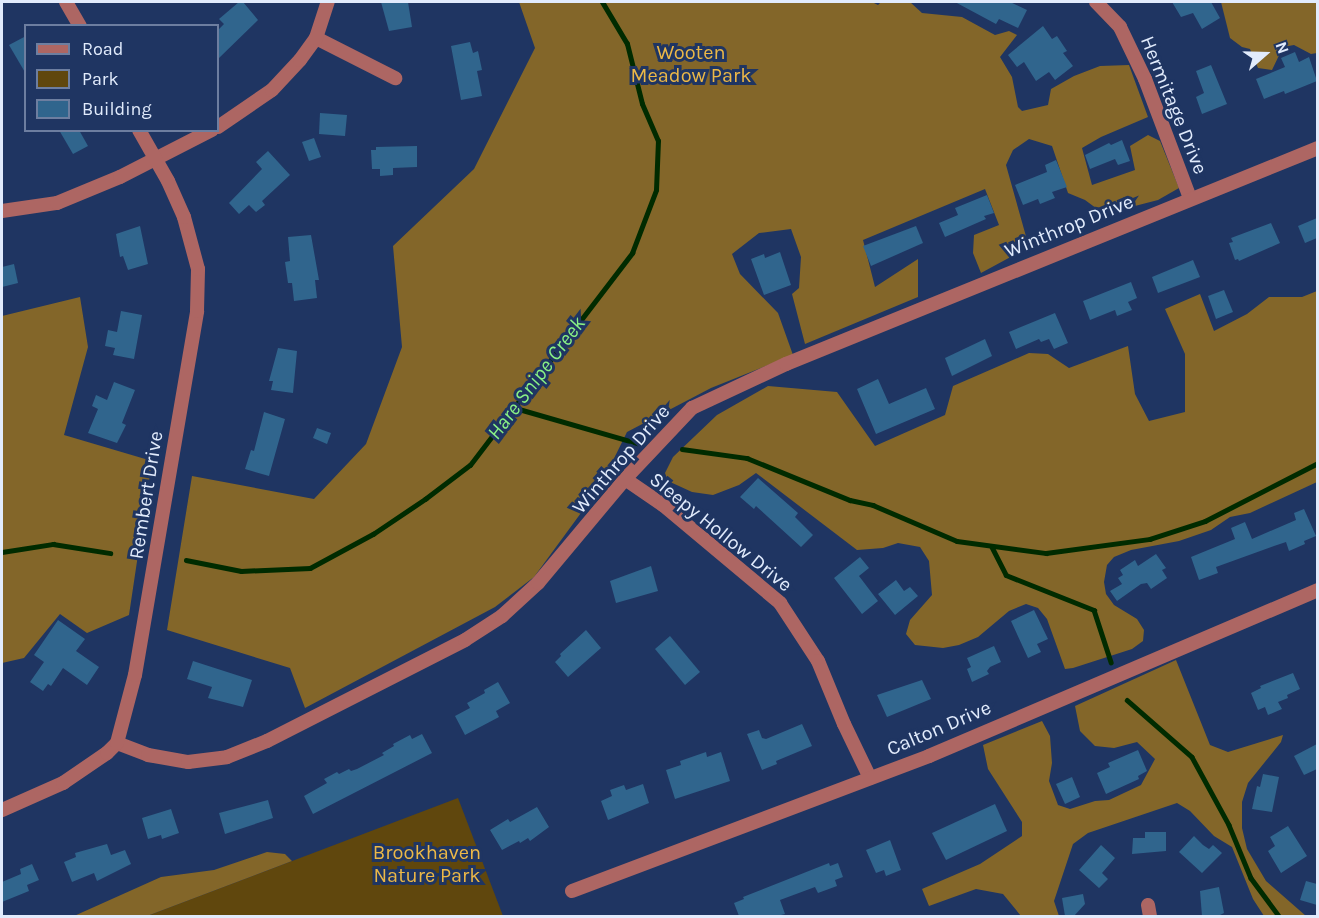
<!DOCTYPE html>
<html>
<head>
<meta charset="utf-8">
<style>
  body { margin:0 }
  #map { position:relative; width:1319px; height:918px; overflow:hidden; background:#1f3562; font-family:Karla,sans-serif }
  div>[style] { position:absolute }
  .green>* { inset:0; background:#60470d }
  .forest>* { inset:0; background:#836629 }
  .stream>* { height:4.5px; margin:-2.25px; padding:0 2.25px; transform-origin:2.25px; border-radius:2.25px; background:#002b00 }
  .building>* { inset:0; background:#30658d }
  .minor>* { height:14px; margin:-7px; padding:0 7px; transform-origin:7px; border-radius:7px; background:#ad6663 }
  span { translate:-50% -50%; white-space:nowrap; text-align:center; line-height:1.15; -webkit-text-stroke:6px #1f3562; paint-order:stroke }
  .park-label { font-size:20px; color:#ecb847 }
  .street-label { font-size:20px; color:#e1ebfc }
  .water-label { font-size:21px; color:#89f185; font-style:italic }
  .frame { position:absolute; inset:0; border:3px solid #e1ebfc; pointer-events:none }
  .legend { position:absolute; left:24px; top:24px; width:195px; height:108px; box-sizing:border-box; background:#1f3562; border:2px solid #6d7ea0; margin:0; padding:8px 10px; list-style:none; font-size:18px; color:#e1ebfc }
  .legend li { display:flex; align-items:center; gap:12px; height:30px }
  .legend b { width:30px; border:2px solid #6d7ea0 }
  .north { position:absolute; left:1235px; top:24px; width:60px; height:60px; -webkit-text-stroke:4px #1f3562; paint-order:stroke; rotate:70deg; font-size:16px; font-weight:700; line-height:24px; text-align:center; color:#e1ebfc }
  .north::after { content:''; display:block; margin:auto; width:21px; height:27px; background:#e1ebfc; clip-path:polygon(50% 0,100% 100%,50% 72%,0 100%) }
</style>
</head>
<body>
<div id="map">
  <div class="green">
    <i style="clip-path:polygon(458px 798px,503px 916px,147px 916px)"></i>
  </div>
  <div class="forest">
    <i style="clip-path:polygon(519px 2px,872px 2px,878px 5px,881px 2px,910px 2px,922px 13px,962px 17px,995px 35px,1009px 31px,1017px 35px,1000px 57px,1012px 77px,1018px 107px,1022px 111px,1048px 105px,1051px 89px,1074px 76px,1100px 66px,1129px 65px,1148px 117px,1101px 137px,1082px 148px,1092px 185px,1135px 170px,1130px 146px,1148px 135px,1160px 141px,1179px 188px,1158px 200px,1104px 214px,1085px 200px,1068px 193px,1052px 146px,1029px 139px,1013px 150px,1006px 165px,1029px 247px,981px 273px,973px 253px,974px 235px,999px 225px,985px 189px,863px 240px,875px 287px,918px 259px,918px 297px,805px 344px,792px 294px,799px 288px,801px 257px,791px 229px,759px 233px,732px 254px,740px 274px,778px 313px,793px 355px,711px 388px,627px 432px,600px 487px,534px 577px,495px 607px,305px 708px,290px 668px,167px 630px,192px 476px,314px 499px,366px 444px,402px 347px,393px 246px,474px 169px,535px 48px)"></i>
    <i style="clip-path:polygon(1221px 2px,1317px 2px,1317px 53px,1311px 54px,1294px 45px,1283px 47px,1272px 70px,1258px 68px,1250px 49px,1242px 47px,1230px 38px)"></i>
    <i style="clip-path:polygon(1317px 291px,1317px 482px,1250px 513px,1230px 517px,1211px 530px,1179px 541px,1131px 550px,1114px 557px,1107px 565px,1104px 582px,1106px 594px,1114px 605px,1137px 619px,1144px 630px,1143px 641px,1132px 649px,1073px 668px,1065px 669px,1047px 619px,1038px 608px,1026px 604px,1009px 611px,978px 637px,959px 645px,943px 648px,915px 645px,906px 634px,910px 620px,932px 595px,929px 561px,920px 547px,898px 543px,883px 548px,857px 550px,756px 473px,739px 485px,713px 495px,692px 492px,668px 481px,665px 473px,673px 457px,717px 415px,768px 386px,837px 392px,875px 446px,945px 415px,953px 386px,1029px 353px,1048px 354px,1069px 368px,1128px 346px,1135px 394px,1149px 421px,1185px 412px,1185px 354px,1165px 309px,1200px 294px,1214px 331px,1247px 314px,1269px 297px,1302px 297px)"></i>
    <i style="clip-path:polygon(80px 297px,88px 347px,64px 435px,152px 461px,129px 615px,87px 633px,60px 614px,24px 658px,2px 663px,2px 316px)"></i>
    <i style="clip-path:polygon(1176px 660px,1210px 745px,1228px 752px,1283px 735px,1281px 742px,1248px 783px,1242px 802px,1242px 828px,1247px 849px,1266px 881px,1306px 916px,1264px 916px,1253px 899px,1232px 847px,1214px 836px,1190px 811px,1177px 803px,1088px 833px,1073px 844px,1054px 901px,1059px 916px,1021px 916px,1003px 894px,976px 889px,929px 906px,922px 889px,980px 864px,1022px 836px,1022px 822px,988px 769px,983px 745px,1042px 721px,1050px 736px,1052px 763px,1049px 781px,1058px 805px,1070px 809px,1095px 801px,1109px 800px,1141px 785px,1155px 759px,1137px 742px,1114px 748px,1095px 746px,1080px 731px,1075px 706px)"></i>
    <i style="clip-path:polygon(267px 852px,285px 854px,292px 861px,147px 916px,74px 916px,161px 877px,214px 870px)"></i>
  </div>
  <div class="stream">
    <i style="left:512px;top:407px;width:130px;rotate:16.1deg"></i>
    <i style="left:682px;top:449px;width:66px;rotate:7.9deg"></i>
    <i style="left:747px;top:458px;width:111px;rotate:22.2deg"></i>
    <i style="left:850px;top:500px;width:24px;rotate:12deg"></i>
    <i style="left:873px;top:505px;width:91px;rotate:23.2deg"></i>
    <i style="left:957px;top:541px;width:90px;rotate:7.7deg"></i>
    <i style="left:1046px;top:553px;width:105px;rotate:-7.7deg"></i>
    <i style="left:1150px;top:539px;width:58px;rotate:-18.1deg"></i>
    <i style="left:1205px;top:521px;width:127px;rotate:-27.2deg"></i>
    <i style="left:992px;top:547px;width:31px;rotate:63deg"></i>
    <i style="left:1006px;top:575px;width:95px;rotate:21.7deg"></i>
    <i style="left:1094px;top:610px;width:55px;rotate:71.9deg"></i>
    <i style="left:2px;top:552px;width:52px;rotate:-8.9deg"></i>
    <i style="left:53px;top:544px;width:58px;rotate:9deg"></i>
    <i style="left:186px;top:560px;width:56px;rotate:11.3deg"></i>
    <i style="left:241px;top:571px;width:69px;rotate:-2.5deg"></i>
    <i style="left:310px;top:568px;width:72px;rotate:-28.4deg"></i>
    <i style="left:373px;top:534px;width:63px;rotate:-33.9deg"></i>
    <i style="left:425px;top:499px;width:56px;rotate:-37.1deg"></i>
    <i style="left:470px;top:465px;width:267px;rotate:-52.6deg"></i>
    <i style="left:632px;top:253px;width:67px;rotate:-69.1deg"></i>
    <i style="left:656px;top:190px;width:49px;rotate:-87.7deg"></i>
    <i style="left:658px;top:141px;width:40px;rotate:-113.4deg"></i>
    <i style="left:642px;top:104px;width:62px;rotate:-104deg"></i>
    <i style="left:627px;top:44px;width:49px;rotate:-120.8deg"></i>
    <i style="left:1127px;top:700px;width:86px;rotate:41.2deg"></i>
    <i style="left:1192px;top:757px;width:77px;rotate:61.4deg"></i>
    <i style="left:1229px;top:825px;width:57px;rotate:67.5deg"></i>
    <i style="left:1251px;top:878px;width:47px;rotate:53.6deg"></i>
  </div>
  <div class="building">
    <i style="clip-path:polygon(239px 2px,243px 2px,258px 20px,218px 59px,218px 30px,224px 24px,219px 19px)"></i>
    <i style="clip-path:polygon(381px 2px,408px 2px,412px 27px,389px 31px)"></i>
    <i style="clip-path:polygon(955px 2px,1010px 2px,1027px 10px,1018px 28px,999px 19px,996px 24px)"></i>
    <i style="clip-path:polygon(1172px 2px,1211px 2px,1220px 18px,1202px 29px,1193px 13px,1181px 17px)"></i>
    <i style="clip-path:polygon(1043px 26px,1052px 39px,1057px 36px,1067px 51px,1063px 53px,1073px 66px,1055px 80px,1049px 72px,1036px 81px,1024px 62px,1017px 67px,1008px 55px)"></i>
    <i style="clip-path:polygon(26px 36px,26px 74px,9px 45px)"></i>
    <i style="clip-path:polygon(470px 42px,473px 53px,478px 51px,482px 70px,477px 71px,482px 96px,461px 100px,451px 46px)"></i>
    <i style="clip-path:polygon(1295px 52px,1299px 62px,1309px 57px,1317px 81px,1285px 94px,1284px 91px,1264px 99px,1256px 79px,1285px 67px,1281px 58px)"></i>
    <i style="clip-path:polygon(1211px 65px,1227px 104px,1202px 114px,1196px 97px,1204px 93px,1196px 71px)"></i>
    <i style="clip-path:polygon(320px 113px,347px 115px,345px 136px,319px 134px)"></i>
    <i style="clip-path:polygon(59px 130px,79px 130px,88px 146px,73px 154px)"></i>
    <i style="clip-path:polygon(314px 138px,321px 157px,309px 161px,302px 142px)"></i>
    <i style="clip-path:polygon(1122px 140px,1130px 161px,1118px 165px,1115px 159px,1090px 169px,1085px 155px,1109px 143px,1111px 145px)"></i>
    <i style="clip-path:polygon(417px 146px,417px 167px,393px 168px,393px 175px,380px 176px,380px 169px,372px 169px,371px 150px,376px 150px,376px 147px)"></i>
    <i style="clip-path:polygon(268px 151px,290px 175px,262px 201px,265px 205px,256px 212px,249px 205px,239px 214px,229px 203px,262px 169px,256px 162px)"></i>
    <i style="clip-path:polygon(1056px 160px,1067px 187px,1052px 192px,1055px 198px,1040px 204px,1038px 199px,1023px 205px,1015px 185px,1047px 172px,1045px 165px)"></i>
    <i style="clip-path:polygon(987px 195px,994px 213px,984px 216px,986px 219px,945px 237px,939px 223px,958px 215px,955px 208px)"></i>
    <i style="clip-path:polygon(1317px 218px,1317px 238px,1305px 243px,1298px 226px)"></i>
    <i style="clip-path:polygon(1271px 223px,1280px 243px,1239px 261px,1238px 259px,1235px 260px,1229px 243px,1233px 242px,1231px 238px)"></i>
    <i style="clip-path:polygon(140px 226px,148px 264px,128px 270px,123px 256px,120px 257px,116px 234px)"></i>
    <i style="clip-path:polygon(916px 226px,923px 243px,871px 266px,863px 246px)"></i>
    <i style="clip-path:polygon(311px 235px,319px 280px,315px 280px,317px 298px,294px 301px,292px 283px,288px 283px,285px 262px,290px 261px,288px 237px)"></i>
    <i style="clip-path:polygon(780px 252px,791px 285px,764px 295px,751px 259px,764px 254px,765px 258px)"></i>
    <i style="clip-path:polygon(1193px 260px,1200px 277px,1158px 293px,1152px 277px)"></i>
    <i style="clip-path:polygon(14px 264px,18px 283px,2px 287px,2px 267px)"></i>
    <i style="clip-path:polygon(1131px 282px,1137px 298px,1128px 302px,1132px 310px,1117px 316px,1115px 310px,1090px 320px,1083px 301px)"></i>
    <i style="clip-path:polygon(1224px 290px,1233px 312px,1216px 319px,1208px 296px)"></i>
    <i style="clip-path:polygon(121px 311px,142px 315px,134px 359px,113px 355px,115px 348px,105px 346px,108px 330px,117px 332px)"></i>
    <i style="clip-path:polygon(1055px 313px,1068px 343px,1054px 349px,1049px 339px,1041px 342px,1039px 339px,1016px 349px,1009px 332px)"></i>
    <i style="clip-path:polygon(985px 339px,992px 356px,952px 376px,945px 358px)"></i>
    <i style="clip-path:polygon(278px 348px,297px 351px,293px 393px,271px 390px,273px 381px,269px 381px)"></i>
    <i style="clip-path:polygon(878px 379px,889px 404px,926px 388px,935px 409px,876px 434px,857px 389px)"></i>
    <i style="clip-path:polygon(114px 382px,135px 390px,122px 423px,126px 425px,117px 443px,88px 433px,98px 409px,92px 406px,96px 395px,107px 400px)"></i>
    <i style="clip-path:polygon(264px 412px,285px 419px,269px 476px,245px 469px,251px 450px,254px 451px)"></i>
    <i style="clip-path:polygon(317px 428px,331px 433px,327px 444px,313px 438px)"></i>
    <i style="clip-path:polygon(758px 478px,798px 513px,795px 517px,813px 535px,801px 547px,756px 506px,754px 509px,740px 497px)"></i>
    <i style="clip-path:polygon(1304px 509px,1316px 536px,1304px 541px,1305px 544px,1289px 551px,1286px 542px,1274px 546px,1216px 567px,1218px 573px,1199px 580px,1191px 557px,1235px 539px,1231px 528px,1245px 522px,1252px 539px,1296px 520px,1294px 513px)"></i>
    <i style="clip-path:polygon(1156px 554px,1166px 568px,1162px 570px,1167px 578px,1151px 589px,1147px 583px,1141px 584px,1117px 601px,1110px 591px,1122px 584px,1118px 578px,1123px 575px,1120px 570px,1135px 560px,1138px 566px)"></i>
    <i style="clip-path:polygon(860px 557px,869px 568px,859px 576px,878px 601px,862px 614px,834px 578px)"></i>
    <i style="clip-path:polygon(651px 566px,658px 591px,616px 603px,610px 581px)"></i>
    <i style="clip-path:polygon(896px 580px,904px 591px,910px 587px,918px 596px,895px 615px,878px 594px)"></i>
    <i style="clip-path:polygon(1034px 610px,1048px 639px,1037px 644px,1041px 652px,1028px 658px,1011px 621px)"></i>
    <i style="clip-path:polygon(58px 620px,85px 639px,76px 651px,99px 667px,87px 685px,63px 668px,51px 686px,48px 684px,43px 691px,30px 682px,44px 662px,34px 655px)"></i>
    <i style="clip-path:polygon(586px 630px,601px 648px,568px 677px,555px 662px,561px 656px,560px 654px)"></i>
    <i style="clip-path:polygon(670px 636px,700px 672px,685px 685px,655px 649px)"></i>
    <i style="clip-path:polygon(994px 646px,1001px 662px,990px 667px,987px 671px,989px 674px,972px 682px,967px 669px,971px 667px,967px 658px)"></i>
    <i style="clip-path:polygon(193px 661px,252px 680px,243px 707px,208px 698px,212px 687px,187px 679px)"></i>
    <i style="clip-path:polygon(1293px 673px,1300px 689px,1287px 695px,1288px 698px,1278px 702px,1282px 709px,1268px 715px,1265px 707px,1258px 710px,1251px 693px,1261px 688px,1260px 686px)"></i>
    <i style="clip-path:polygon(922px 680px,931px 699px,887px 717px,877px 695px)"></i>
    <i style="clip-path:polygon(498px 682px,510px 703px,496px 711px,499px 717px,465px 735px,455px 716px,470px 708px,467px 703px,485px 693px,484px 690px)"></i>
    <i style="clip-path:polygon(802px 724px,812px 746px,776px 761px,777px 764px,762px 770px,747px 734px,759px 730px,762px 738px,766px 739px)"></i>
    <i style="clip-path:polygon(422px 734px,432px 753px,313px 814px,304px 796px,327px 783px,324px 779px,337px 772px,339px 774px,349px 769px,351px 771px,357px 769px,384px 755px,382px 753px,394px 746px,393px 744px,410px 735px,412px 739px)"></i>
    <i style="clip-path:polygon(1317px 744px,1317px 769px,1304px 775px,1294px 756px)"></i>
    <i style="clip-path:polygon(1138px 750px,1147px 771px,1138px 776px,1139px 779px,1106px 794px,1097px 773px,1110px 767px,1108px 763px)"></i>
    <i style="clip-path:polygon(706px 752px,707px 757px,721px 752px,730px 781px,675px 799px,666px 770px,681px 765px,680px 761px)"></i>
    <i style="clip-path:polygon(1263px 774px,1279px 777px,1272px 812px,1252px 809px,1257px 786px,1260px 787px)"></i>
    <i style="clip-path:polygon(1072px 777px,1080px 797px,1065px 804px,1056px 784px)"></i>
    <i style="clip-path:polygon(643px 784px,649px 803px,608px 820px,601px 801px,612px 796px,610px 790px,624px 785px,626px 790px)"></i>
    <i style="clip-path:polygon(268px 800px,273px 818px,225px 834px,219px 813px)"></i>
    <i style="clip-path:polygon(995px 804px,1007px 831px,946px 860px,932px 833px)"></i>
    <i style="clip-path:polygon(537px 807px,549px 827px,530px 841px,528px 838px,520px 843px,519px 841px,502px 850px,490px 830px,508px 819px,510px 822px)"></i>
    <i style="clip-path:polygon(171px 809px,179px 833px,162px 839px,161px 835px,148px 839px,142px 818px)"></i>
    <i style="clip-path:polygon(1288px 826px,1307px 856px,1281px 873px,1268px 851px,1275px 846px,1270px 837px)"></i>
    <i style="clip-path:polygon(1145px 832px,1166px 832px,1166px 851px,1132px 854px,1133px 838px,1145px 838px)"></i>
    <i style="clip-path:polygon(1194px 836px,1203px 845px,1209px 849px,1213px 845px,1222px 853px,1202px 873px,1179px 852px)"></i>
    <i style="clip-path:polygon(890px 840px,901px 870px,886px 876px,884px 870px,876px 873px,866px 850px)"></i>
    <i style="clip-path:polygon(107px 844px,111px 855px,125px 850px,131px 864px,97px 881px,94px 873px,72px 882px,64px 862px,76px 857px,75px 853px)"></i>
    <i style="clip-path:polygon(1101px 845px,1115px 858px,1102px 873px,1108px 879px,1099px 888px,1079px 870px)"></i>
    <i style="clip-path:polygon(829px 863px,830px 866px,838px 863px,843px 877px,835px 880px,837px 886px,818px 893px,815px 887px,780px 900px,785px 914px,777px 916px,739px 916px,734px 903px,744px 899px,743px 897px)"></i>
    <i style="clip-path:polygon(32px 864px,39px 880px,27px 885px,29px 891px,2px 902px,2px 882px,21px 874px,20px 869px)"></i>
    <i style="clip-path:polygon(1306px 881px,1317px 884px,1317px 905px,1300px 900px)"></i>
    <i style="clip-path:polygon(1219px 887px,1224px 913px,1218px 916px,1202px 916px,1200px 891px)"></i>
    <i style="clip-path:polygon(1083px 894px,1085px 904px,1074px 916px,1065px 916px,1062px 898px)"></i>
  </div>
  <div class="minor">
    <i style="left:66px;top:2px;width:28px;rotate:60deg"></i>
    <i style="left:1096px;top:2px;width:35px;rotate:46deg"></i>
    <i style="left:1120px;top:27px;width:58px;rotate:64.3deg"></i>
    <i style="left:1145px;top:79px;width:127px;rotate:69.3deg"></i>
    <i style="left:316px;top:38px;width:89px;rotate:26.9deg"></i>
    <i style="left:218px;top:127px;width:65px;rotate:-34.4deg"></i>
    <i style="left:272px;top:90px;width:41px;rotate:-47deg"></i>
    <i style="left:300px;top:60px;width:27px;rotate:-54deg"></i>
    <i style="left:316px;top:38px;width:38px;rotate:-72deg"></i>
    <i style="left:2px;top:211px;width:56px;rotate:-8.3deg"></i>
    <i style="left:57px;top:203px;width:68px;rotate:-22.4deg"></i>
    <i style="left:120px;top:177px;width:103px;rotate:-27.1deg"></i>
    <i style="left:625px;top:479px;width:46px;rotate:34.4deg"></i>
    <i style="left:663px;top:505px;width:153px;rotate:39.9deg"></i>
    <i style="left:780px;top:603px;width:69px;rotate:56.8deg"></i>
    <i style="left:818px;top:661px;width:68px;rotate:67.6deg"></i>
    <i style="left:844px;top:724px;width:60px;rotate:64.3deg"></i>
    <i style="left:117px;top:743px;width:33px;rotate:21deg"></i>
    <i style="left:148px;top:755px;width:41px;rotate:9.9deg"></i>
    <i style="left:188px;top:762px;width:39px;rotate:-7deg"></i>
    <i style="left:227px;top:757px;width:43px;rotate:-21.8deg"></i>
    <i style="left:267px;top:741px;width:222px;rotate:-27deg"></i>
    <i style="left:465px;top:640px;width:44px;rotate:-33deg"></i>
    <i style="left:502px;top:616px;width:49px;rotate:-42.5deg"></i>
    <i style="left:538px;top:583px;width:136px;rotate:-50.1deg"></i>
    <i style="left:625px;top:479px;width:98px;rotate:-46.7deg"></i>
    <i style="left:692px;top:408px;width:104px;rotate:-25.1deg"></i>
    <i style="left:786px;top:364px;width:574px;rotate:-22.1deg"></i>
    <i style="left:2px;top:810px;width:67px;rotate:-23.9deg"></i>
    <i style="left:63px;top:783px;width:53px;rotate:-34.3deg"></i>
    <i style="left:107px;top:753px;width:14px;rotate:-45deg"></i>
    <i style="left:117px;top:743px;width:70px;rotate:-75.2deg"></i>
    <i style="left:135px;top:675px;width:369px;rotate:-80.3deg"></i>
    <i style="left:197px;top:311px;width:42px;rotate:-88.6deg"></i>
    <i style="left:198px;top:269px;width:54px;rotate:-105.1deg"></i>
    <i style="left:184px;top:217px;width:39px;rotate:-114deg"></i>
    <i style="left:168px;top:181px;width:59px;rotate:-119.6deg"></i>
    <i style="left:572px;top:891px;width:382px;rotate:-20.7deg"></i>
    <i style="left:929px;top:756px;width:423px;rotate:-23.1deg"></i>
    <i style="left:1148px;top:905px;width:11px;rotate:80deg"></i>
  </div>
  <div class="park-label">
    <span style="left:691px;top:64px">Wooten<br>Meadow Park</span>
    <span style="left:427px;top:864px">Brookhaven<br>Nature Park</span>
  </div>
  <div class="street-label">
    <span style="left:1174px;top:105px;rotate:68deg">Hermitage Drive</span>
    <span style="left:1069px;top:226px;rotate:-22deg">Winthrop Drive</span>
    <span style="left:621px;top:459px;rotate:-49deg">Winthrop Drive</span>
    <span style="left:146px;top:495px;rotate:-81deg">Rembert Drive</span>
    <span style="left:721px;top:532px;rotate:39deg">Sleepy Hollow Drive</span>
    <span style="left:939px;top:728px;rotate:-23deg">Calton Drive</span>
  </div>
  <div class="water-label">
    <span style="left:536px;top:378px;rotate:-53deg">Hare Snipe Creek</span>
  </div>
  <div class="frame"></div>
  <ul class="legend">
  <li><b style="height:8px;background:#ad6663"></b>Road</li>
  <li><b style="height:16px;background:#60470d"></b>Park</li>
  <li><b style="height:16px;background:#30658d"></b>Building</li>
  </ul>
  <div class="north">N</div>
</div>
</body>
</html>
